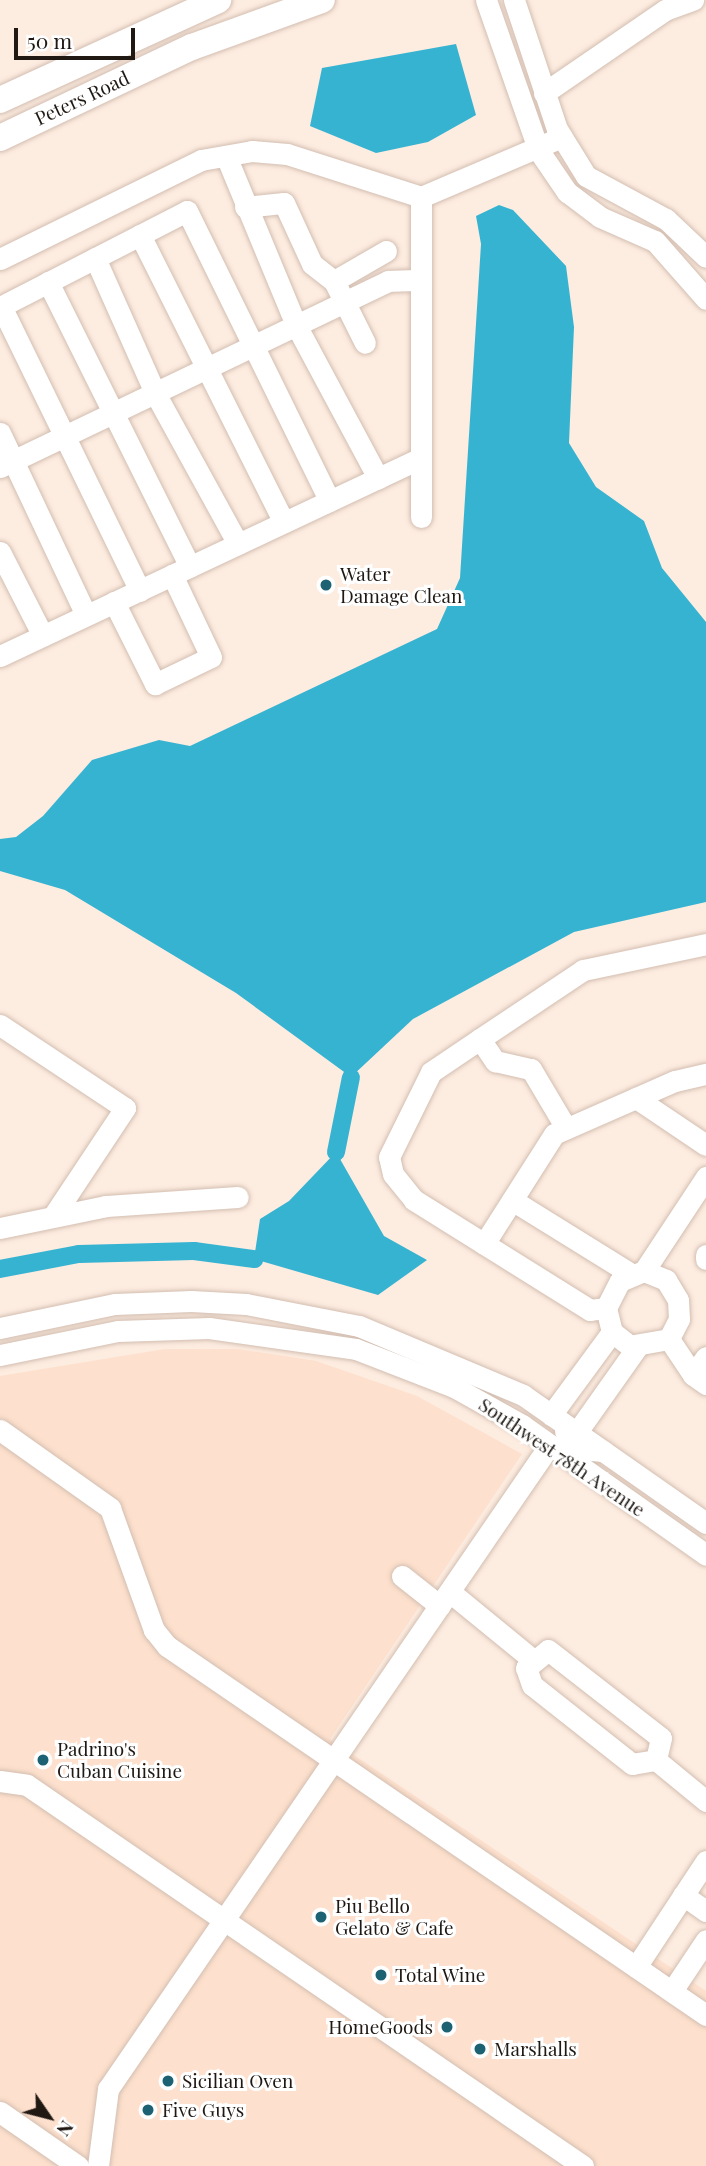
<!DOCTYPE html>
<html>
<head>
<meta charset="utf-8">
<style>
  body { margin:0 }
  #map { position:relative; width:706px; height:2166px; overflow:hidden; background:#fdece0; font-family:"Playfair Display",serif }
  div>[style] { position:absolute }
  .built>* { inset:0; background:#fde0cd }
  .water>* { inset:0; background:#37b3d2 }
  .canal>* { height:18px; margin:-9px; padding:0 9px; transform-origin:9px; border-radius:9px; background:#37b3d2 }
  .roads { filter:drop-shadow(0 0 2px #d3beb1) drop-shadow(0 0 2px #d3beb1) }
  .minor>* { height:21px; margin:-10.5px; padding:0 10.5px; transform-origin:10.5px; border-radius:10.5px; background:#fff }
  .major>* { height:26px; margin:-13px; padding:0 13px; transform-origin:13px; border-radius:13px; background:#fff }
  .dots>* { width:19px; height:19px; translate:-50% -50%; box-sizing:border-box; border:4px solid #fff; border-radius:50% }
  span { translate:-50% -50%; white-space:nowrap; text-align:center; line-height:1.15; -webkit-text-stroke:6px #fff; paint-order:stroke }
  .street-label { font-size:19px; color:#1f1813 }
  .poi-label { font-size:19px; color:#1f1813 }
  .left { translate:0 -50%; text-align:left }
  .right { translate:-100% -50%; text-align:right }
  .north { position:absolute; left:14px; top:2082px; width:70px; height:70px; -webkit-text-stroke:5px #fff; paint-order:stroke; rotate:125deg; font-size:19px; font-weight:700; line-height:28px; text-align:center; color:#1f1813 }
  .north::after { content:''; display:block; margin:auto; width:24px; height:32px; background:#1f1813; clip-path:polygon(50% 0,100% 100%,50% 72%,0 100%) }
  .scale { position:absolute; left:14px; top:28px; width:121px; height:32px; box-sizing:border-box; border:4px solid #1f1813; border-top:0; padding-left:9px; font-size:21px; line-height:24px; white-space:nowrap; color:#1f1813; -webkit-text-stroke:5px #fff; paint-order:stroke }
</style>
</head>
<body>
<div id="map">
  <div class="built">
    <i style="clip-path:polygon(165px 1349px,237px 1349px,316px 1361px,417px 1396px,522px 1454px,330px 1739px,706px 1991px,706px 2166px,0 2166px,0 1376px)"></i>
  </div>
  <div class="water">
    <i style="clip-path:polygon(456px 44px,476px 115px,428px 142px,376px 153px,310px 126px,322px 68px)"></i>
    <i style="clip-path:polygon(499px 205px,513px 210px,566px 266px,574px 327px,569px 443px,596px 487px,644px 521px,662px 568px,706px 622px,706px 902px,574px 932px,413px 1019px,351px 1077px,236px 993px,65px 890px,0 871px,0 839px,16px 837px,43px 816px,92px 760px,159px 740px,190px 746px,437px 629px,460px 578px,481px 244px,476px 216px)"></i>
    <i style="clip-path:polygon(336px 1152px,384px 1236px,427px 1260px,378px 1295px,254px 1259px,260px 1219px,289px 1201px)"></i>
  </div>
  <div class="canal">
    <i style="left:336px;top:1152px;width:76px;rotate:-78.7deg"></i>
    <i style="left:0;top:1269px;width:80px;rotate:-10.8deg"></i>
    <i style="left:79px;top:1254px;width:115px;rotate:-1.5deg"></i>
    <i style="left:194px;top:1251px;width:61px;rotate:7.6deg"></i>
  </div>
  <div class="roads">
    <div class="minor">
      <i style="left:486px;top:0;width:160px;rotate:70.7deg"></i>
      <i style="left:539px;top:151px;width:50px;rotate:55.7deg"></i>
      <i style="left:567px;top:192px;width:41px;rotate:37.1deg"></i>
      <i style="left:600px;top:217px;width:60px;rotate:23.6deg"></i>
      <i style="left:655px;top:241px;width:77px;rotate:48.7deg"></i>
      <i style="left:514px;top:0;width:136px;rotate:71.6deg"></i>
      <i style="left:557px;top:129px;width:55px;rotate:58.3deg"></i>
      <i style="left:586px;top:176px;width:91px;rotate:28.3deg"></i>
      <i style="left:666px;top:219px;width:55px;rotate:43.5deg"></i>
      <i style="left:544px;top:93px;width:147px;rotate:-34.4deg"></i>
      <i style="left:665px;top:10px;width:30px;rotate:-20deg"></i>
      <i style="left:226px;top:156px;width:183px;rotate:67.5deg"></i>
      <i style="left:296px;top:325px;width:174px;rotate:61.8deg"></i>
      <i style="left:245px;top:207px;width:39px;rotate:-6deg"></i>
      <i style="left:284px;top:203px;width:67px;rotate:65.3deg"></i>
      <i style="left:312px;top:264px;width:28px;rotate:38deg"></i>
      <i style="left:334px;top:281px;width:69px;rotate:63.4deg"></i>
      <i style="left:140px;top:235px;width:321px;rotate:63.4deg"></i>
      <i style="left:95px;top:258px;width:148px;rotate:66deg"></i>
      <i style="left:155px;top:393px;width:172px;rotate:61.2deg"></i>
      <i style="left:0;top:259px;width:224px;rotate:-26.2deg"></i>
      <i style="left:201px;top:160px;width:52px;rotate:-10deg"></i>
      <i style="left:252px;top:151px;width:35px;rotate:5deg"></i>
      <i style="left:287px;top:154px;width:141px;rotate:17.8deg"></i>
      <i style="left:421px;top:197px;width:153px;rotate:-23.1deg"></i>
      <i style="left:334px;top:281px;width:60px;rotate:-30deg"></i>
      <i style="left:48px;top:282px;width:318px;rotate:63.5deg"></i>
      <i style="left:1px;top:306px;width:317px;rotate:64deg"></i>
      <i style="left:0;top:307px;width:210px;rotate:-27.2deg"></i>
      <i style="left:187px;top:211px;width:323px;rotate:63.8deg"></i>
      <i style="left:0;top:433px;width:201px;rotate:64.7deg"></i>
      <i style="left:0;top:467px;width:430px;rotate:-25.6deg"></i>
      <i style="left:388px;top:281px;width:33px;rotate:-2deg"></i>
      <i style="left:421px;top:517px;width:320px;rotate:-90deg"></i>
      <i style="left:0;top:552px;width:94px;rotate:62.9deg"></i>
      <i style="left:114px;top:602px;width:92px;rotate:63.4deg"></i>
      <i style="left:155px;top:684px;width:62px;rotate:-25.7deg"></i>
      <i style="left:211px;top:657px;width:91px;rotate:-115.4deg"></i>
      <i style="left:0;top:656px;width:465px;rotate:-25.2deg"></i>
      <i style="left:0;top:1025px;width:150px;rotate:33.6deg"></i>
      <i style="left:125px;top:1108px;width:128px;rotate:123.6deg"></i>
      <i style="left:480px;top:1039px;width:27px;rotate:56deg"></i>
      <i style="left:495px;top:1061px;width:37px;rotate:13deg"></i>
      <i style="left:531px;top:1069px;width:69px;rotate:59.3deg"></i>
      <i style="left:636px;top:1098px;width:84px;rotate:33.9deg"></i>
      <i style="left:512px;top:1200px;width:142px;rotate:31.8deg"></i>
      <i style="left:0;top:1228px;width:108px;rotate:-11.7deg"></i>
      <i style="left:106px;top:1206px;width:132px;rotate:-3.9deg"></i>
      <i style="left:484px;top:1244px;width:130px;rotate:-57.5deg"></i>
      <i style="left:554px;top:1134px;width:132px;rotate:-23.7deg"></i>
      <i style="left:675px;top:1081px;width:32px;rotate:-13deg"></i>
      <i style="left:706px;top:1255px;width:4px;rotate:90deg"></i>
      <i style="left:644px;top:1271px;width:113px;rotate:-56.6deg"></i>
      <i style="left:606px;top:1308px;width:16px;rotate:173deg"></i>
      <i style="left:590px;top:1310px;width:208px;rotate:-148deg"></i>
      <i style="left:414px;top:1200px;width:33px;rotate:-129deg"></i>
      <i style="left:393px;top:1174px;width:17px;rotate:-103deg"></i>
      <i style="left:389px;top:1157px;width:95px;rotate:-63.7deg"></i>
      <i style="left:431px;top:1072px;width:59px;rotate:-34deg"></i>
      <i style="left:480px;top:1039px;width:124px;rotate:-33.8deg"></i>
      <i style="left:583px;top:970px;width:126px;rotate:-11.9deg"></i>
      <i style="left:0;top:1328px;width:117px;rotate:-11.8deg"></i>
      <i style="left:115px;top:1304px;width:76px;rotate:-2.3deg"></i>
      <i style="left:191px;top:1301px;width:55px;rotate:3.1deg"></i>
      <i style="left:246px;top:1304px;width:115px;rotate:11deg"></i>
      <i style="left:359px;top:1326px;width:178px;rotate:22.8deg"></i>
      <i style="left:523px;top:1395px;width:223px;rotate:35deg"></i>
      <i style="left:669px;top:1339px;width:40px;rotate:170deg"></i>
      <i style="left:630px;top:1346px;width:23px;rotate:-142deg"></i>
      <i style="left:612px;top:1332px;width:25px;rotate:-104deg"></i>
      <i style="left:606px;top:1308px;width:30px;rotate:-63deg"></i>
      <i style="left:620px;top:1281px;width:26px;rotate:-23deg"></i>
      <i style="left:644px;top:1271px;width:24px;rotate:22deg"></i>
      <i style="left:666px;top:1280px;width:23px;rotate:59deg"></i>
      <i style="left:678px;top:1300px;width:19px;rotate:87deg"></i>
      <i style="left:679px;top:1319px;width:22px;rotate:117deg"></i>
      <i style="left:669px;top:1339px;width:43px;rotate:56.3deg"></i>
      <i style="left:0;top:1355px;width:120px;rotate:-11.5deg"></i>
      <i style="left:118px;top:1331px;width:91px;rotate:-1.9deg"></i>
      <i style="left:209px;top:1328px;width:148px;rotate:8.1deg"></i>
      <i style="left:356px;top:1349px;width:105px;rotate:21.2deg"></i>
      <i style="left:454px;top:1387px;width:78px;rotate:29.2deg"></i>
      <i style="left:522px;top:1425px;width:225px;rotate:35.2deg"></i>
      <i style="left:706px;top:1357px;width:22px;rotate:126deg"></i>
      <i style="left:693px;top:1375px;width:16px;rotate:35deg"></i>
      <i style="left:551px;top:1415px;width:103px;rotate:-53.7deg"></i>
      <i style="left:0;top:1430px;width:135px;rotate:35.3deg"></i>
      <i style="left:110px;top:1508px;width:130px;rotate:70.2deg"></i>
      <i style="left:154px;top:1630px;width:21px;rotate:51deg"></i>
      <i style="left:167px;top:1646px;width:653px;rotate:34.4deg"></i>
      <i style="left:565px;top:1431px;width:12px;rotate:5deg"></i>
      <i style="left:577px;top:1432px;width:105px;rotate:-54.7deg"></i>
      <i style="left:402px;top:1576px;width:48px;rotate:38.3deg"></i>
      <i style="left:450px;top:1592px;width:106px;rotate:39.3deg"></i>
      <i style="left:548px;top:1650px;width:143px;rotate:37.9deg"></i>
      <i style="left:661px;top:1738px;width:23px;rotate:103deg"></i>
      <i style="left:656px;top:1760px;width:24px;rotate:171deg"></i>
      <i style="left:632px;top:1764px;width:127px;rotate:-141.7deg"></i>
      <i style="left:532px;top:1685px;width:18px;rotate:-109deg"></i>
      <i style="left:526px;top:1668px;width:28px;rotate:-39deg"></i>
      <i style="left:656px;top:1760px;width:65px;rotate:39.4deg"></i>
      <i style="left:0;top:1781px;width:27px;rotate:8deg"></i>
      <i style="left:27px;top:1785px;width:674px;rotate:34.42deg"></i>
      <i style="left:683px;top:1895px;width:28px;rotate:35deg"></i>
      <i style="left:636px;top:1967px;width:127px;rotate:-56.6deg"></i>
      <i style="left:672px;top:1991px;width:61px;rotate:-56.3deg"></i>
      <i style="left:0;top:2112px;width:95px;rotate:34.7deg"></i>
      <i style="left:98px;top:2166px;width:78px;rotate:-82.6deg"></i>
      <i style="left:108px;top:2089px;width:780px;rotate:-55.56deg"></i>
      <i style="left:549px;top:1446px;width:54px;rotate:5.3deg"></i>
    </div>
    <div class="major">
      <i style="left:0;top:100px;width:240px;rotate:-24.6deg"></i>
      <i style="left:0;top:138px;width:212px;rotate:-25.4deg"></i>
      <i style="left:192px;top:47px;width:138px;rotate:-19.9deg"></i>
    </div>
  </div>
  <div class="dots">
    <i style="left:326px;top:585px;background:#1c6273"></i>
    <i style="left:43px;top:1760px;background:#1c6273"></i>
    <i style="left:321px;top:1917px;background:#1c6273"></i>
    <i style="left:381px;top:1975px;background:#1c6273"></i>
    <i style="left:447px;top:2027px;background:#1c6273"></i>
    <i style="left:480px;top:2049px;background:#1c6273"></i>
    <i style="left:168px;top:2081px;background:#1c6273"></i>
    <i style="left:148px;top:2110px;background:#1c6273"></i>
  </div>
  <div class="street-label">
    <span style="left:82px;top:98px;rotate:-25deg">Peters Road</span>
    <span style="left:562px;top:1457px;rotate:34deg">Southwest 78th Avenue</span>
  </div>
  <div class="poi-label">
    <span class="left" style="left:340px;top:585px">Water<br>Damage Clean</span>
    <span class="left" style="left:57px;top:1760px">Padrino's<br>Cuban Cuisine</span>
    <span class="left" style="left:335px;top:1917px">Piu Bello<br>Gelato &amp; Cafe</span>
    <span class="left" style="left:395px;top:1975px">Total Wine</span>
    <span class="right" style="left:433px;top:2027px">HomeGoods</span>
    <span class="left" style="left:494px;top:2049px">Marshalls</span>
    <span class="left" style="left:182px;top:2081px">Sicilian Oven</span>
    <span class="left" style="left:162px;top:2110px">Five Guys</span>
  </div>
  <div class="north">N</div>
  <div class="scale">50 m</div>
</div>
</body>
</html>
